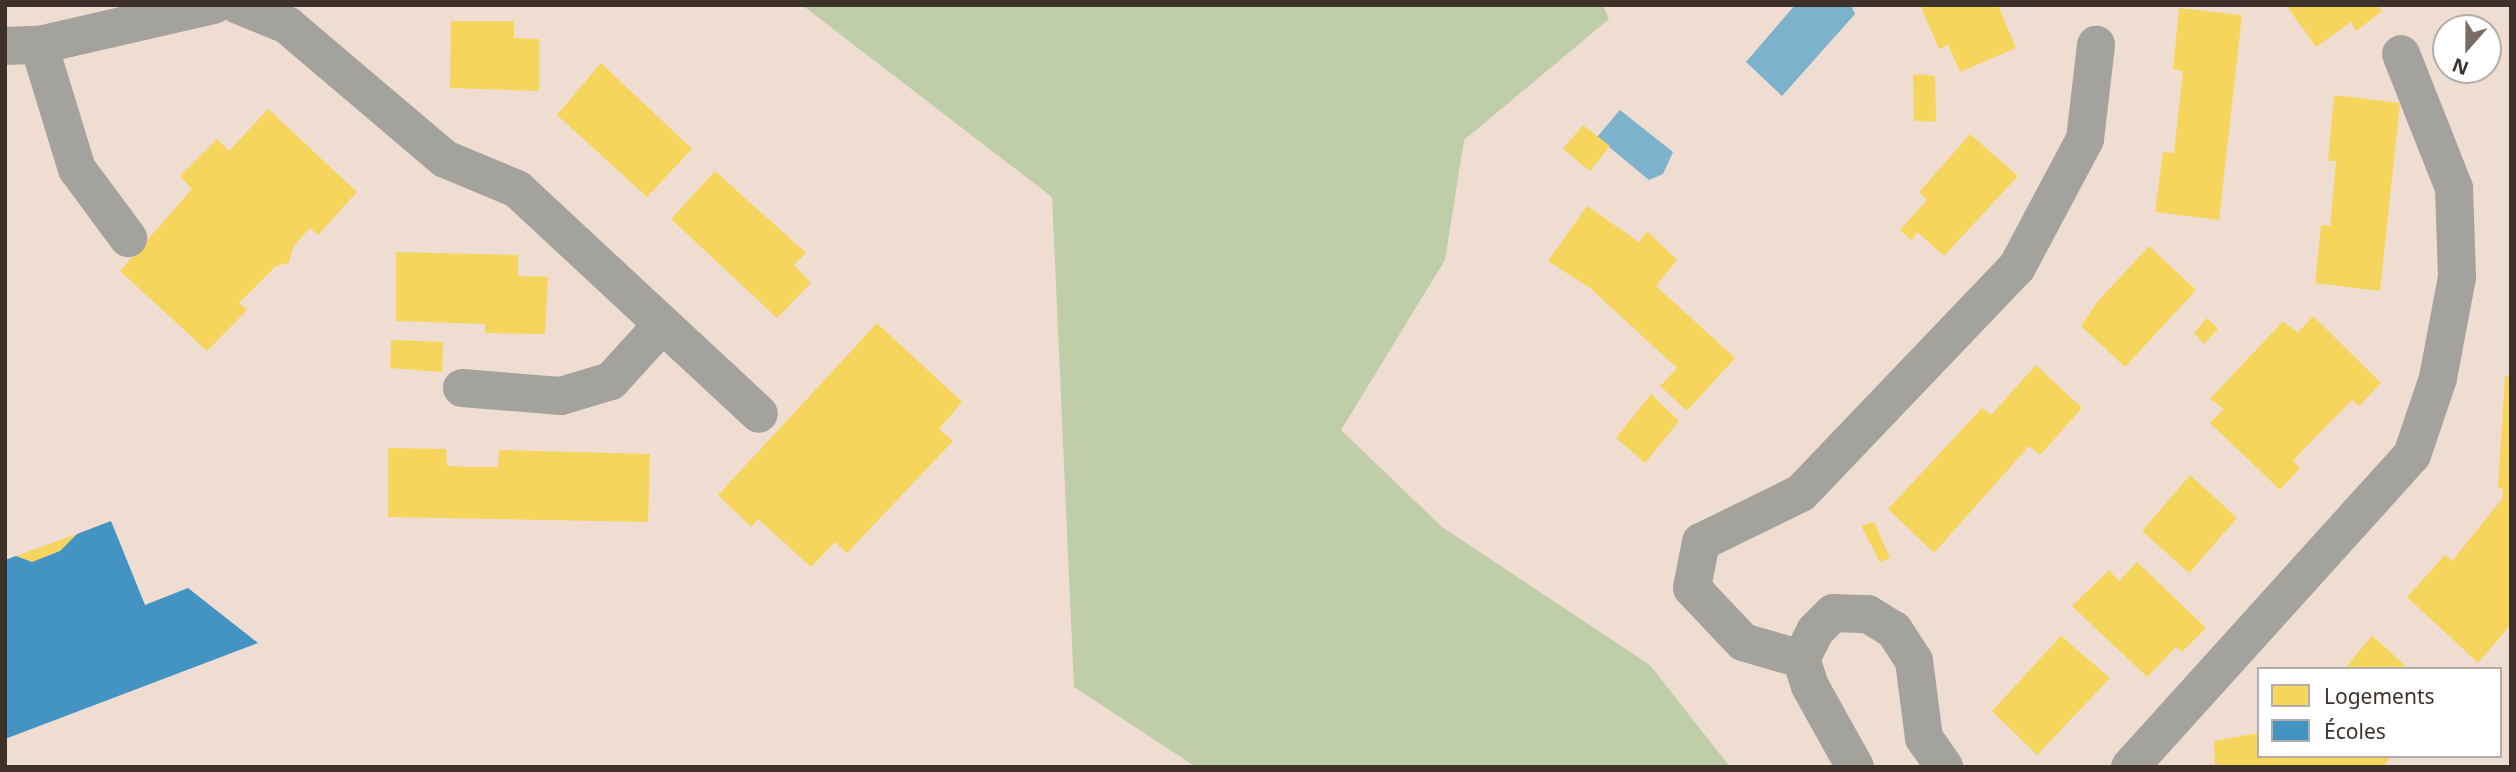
<!DOCTYPE html>
<html>
<head>
<meta charset="utf-8">
<style>
  body { margin:0 }
  #map { position:relative; width:2516px; height:772px; overflow:hidden; background:#efddd2; font-family:"Noto Sans",sans-serif }
  div>[style] { position:absolute }
  .green>* { inset:0; background:#bfcda8 }
  .water>* { inset:0; background:#7cb2cc }
  .homes>* { inset:0; background:#f6d55c }
  .schools>* { inset:0; background:#4393c3 }
  .minor>* { height:38px; margin:-19px; padding:0 19px; transform-origin:19px; border-radius:19px; background:#a3a29d }
  span { translate:-50% -50%; white-space:nowrap; text-align:center; line-height:1.15; -webkit-text-stroke:7px #fff; paint-order:stroke }
  .frame { position:absolute; inset:0; border:7px solid #3e3129; pointer-events:none }
  .legend { position:absolute; left:2257px; top:667px; width:245px; height:91px; box-sizing:border-box; background:#fff; border:2px solid #b2ada9; margin:0; padding:9px 12px; list-style:none; font-size:21px; color:#3e3129 }
  .legend li { display:flex; align-items:center; gap:14px; height:35px }
  .legend b { width:35px; border:2px solid #b2ada9 }
  .north { position:absolute; left:2432px; top:14px; width:70px; height:70px; box-sizing:border-box; background:#fff; border:2px solid #b2ada9; border-radius:50%; rotate:201deg; font-size:19px; font-weight:700; line-height:28px; text-align:center; color:#3e3129 }
  .north::after { content:''; display:block; margin:auto; width:24px; height:32px; background:#7c6d64; clip-path:polygon(50% 0,100% 100%,50% 72%,0 100%) }
</style>
</head>
<body>
<div id="map">
  <div class="green">
    <i style="clip-path:polygon(802px 5px,1603px 5px,1609px 19px,1464px 140px,1445px 260px,1341px 430px,1442px 527px,1650px 665px,1730px 767px,1196px 767px,1074px 687px,1052px 197px)"></i>
  </div>
  <div class="water">
    <i style="clip-path:polygon(1795px 5px,1851px 5px,1855px 14px,1782px 96px,1746px 62px)"></i>
    <i style="clip-path:polygon(1620px 110px,1673px 152px,1663px 174px,1649px 180px,1597px 137px)"></i>
  </div>
  <div class="homes">
    <i style="clip-path:polygon(1920px 5px,1998px 5px,2016px 48px,1960px 72px,1948px 45px,1939px 49px)"></i>
    <i style="clip-path:polygon(2286px 5px,2377px 5px,2382px 11px,2356px 31px,2351px 22px,2316px 47px)"></i>
    <i style="clip-path:polygon(2179px 8px,2242px 15px,2219px 220px,2155px 212px,2163px 152px,2174px 153px,2183px 71px,2173px 69px)"></i>
    <i style="clip-path:polygon(451px 21px,514px 21px,514px 38px,539px 39px,539px 91px,450px 88px)"></i>
    <i style="clip-path:polygon(601px 63px,692px 149px,647px 197px,557px 115px)"></i>
    <i style="clip-path:polygon(1920px 74px,1935px 76px,1936px 122px,1914px 121px,1913px 75px)"></i>
    <i style="clip-path:polygon(2334px 95px,2400px 103px,2380px 291px,2315px 283px,2321px 225px,2330px 226px,2336px 161px,2328px 161px)"></i>
    <i style="clip-path:polygon(268px 109px,357px 192px,318px 235px,310px 228px,293px 247px,289px 263px,276px 266px,239px 303px,247px 310px,207px 351px,120px 271px,192px 189px,180px 176px,217px 139px,229px 151px)"></i>
    <i style="clip-path:polygon(1583px 125px,1610px 146px,1590px 171px,1563px 149px)"></i>
    <i style="clip-path:polygon(1970px 134px,2018px 176px,1944px 256px,1917px 232px,1911px 240px,1900px 230px,1927px 200px,1919px 192px)"></i>
    <i style="clip-path:polygon(715px 171px,806px 253px,794px 265px,811px 283px,777px 318px,671px 219px)"></i>
    <i style="clip-path:polygon(1587px 206px,1639px 242px,1647px 231px,1677px 260px,1656px 286px,1735px 358px,1687px 411px,1660px 386px,1677px 368px,1590px 288px,1548px 261px)"></i>
    <i style="clip-path:polygon(2149px 246px,2196px 290px,2125px 367px,2081px 326px,2098px 301px)"></i>
    <i style="clip-path:polygon(396px 252px,518px 255px,518px 276px,548px 277px,545px 334px,485px 333px,485px 324px,396px 321px)"></i>
    <i style="clip-path:polygon(2313px 316px,2381px 383px,2359px 406px,2352px 400px,2304px 449px,2293px 461px,2300px 468px,2280px 490px,2210px 423px,2224px 409px,2210px 399px,2283px 321px,2298px 333px)"></i>
    <i style="clip-path:polygon(2207px 318px,2218px 329px,2204px 344px,2194px 333px)"></i>
    <i style="clip-path:polygon(877px 323px,962px 402px,939px 429px,953px 441px,847px 553px,835px 542px,811px 567px,758px 519px,751px 527px,718px 495px)"></i>
    <i style="clip-path:polygon(391px 340px,443px 342px,442px 372px,390px 368px)"></i>
    <i style="clip-path:polygon(2036px 365px,2082px 408px,2040px 455px,2029px 446px,1934px 553px,1888px 509px,1982px 408px,1991px 415px)"></i>
    <i style="clip-path:polygon(2505px 376px,2511px 377px,2511px 624px,2478px 663px,2407px 597px,2445px 555px,2452px 561px,2502px 499px,2503px 488px,2498px 487px)"></i>
    <i style="clip-path:polygon(1651px 394px,1679px 421px,1645px 463px,1616px 438px)"></i>
    <i style="clip-path:polygon(388px 448px,446px 449px,447px 466px,473px 467px,498px 467px,499px 450px,650px 454px,648px 522px,388px 517px)"></i>
    <i style="clip-path:polygon(2190px 475px,2237px 518px,2189px 573px,2142px 531px)"></i>
    <i style="clip-path:polygon(1874px 522px,1890px 558px,1880px 562px,1861px 526px)"></i>
    <i style="clip-path:polygon(77px 534px,60px 551px,32px 562px,16px 556px)"></i>
    <i style="clip-path:polygon(2137px 562px,2206px 628px,2182px 652px,2176px 647px,2147px 677px,2072px 606px,2109px 570px,2119px 581px)"></i>
    <i style="clip-path:polygon(2061px 636px,2110px 678px,2037px 755px,1992px 711px)"></i>
    <i style="clip-path:polygon(2372px 636px,2386px 648px,2409px 669px,2344px 669px)"></i>
    <i style="clip-path:polygon(2258px 733px,2259px 756px,2392px 756px,2383px 767px,2215px 767px,2214px 741px)"></i>
  </div>
  <div class="schools">
    <i style="clip-path:polygon(111px 521px,145px 605px,188px 588px,258px 643px,5px 739px,5px 560px,16px 556px,32px 562px,60px 551px,77px 534px)"></i>
  </div>
  <div class="minor">
    <i style="left:238px;top:5px;width:53px;rotate:22.2deg"></i>
    <i style="left:287px;top:25px;width:207px;rotate:40.3deg"></i>
    <i style="left:445px;top:159px;width:78px;rotate:22.6deg"></i>
    <i style="left:517px;top:189px;width:330px;rotate:42.9deg"></i>
    <i style="left:39px;top:45px;width:130px;rotate:73deg"></i>
    <i style="left:77px;top:169px;width:86px;rotate:53.5deg"></i>
    <i style="left:5px;top:46px;width:34px;rotate:-2deg"></i>
    <i style="left:39px;top:45px;width:179px;rotate:-12.9deg"></i>
    <i style="left:462px;top:388px;width:99px;rotate:4.6deg"></i>
    <i style="left:561px;top:396px;width:52px;rotate:-16.7deg"></i>
    <i style="left:611px;top:381px;width:76px;rotate:-47.7deg"></i>
    <i style="left:1801px;top:659px;width:60px;rotate:-163.7deg"></i>
    <i style="left:1743px;top:642px;width:74px;rotate:-133.4deg"></i>
    <i style="left:1692px;top:588px;width:47px;rotate:-78.9deg"></i>
    <i style="left:1701px;top:542px;width:111px;rotate:-26.1deg"></i>
    <i style="left:1801px;top:493px;width:313px;rotate:-46.3deg"></i>
    <i style="left:2017px;top:267px;width:145px;rotate:-62deg"></i>
    <i style="left:2085px;top:139px;width:95px;rotate:-83.3deg"></i>
    <i style="left:1855px;top:767px;width:93px;rotate:-119.1deg"></i>
    <i style="left:1810px;top:686px;width:28px;rotate:-108deg"></i>
    <i style="left:1801px;top:659px;width:31px;rotate:-63deg"></i>
    <i style="left:1815px;top:631px;width:25px;rotate:-45deg"></i>
    <i style="left:1833px;top:613px;width:35px;rotate:2deg"></i>
    <i style="left:1868px;top:614px;width:31px;rotate:32deg"></i>
    <i style="left:1894px;top:630px;width:37px;rotate:57deg"></i>
    <i style="left:1914px;top:661px;width:78px;rotate:82.6deg"></i>
    <i style="left:1924px;top:738px;width:35px;rotate:55deg"></i>
    <i style="left:2130px;top:767px;width:421px;rotate:-47.9deg"></i>
    <i style="left:2412px;top:455px;width:81px;rotate:-71.3deg"></i>
    <i style="left:2438px;top:378px;width:103px;rotate:-79.3deg"></i>
    <i style="left:2457px;top:277px;width:89px;rotate:-91.9deg"></i>
    <i style="left:2454px;top:188px;width:144px;rotate:-111.6deg"></i>
  </div>
  <div class="frame"></div>
  <ul class="legend">
  <li><b style="height:19px;background:#f6d55c"></b>Logements</li>
  <li><b style="height:19px;background:#4393c3"></b>Écoles</li>
  </ul>
  <div class="north">N</div>
</div>
</body>
</html>
